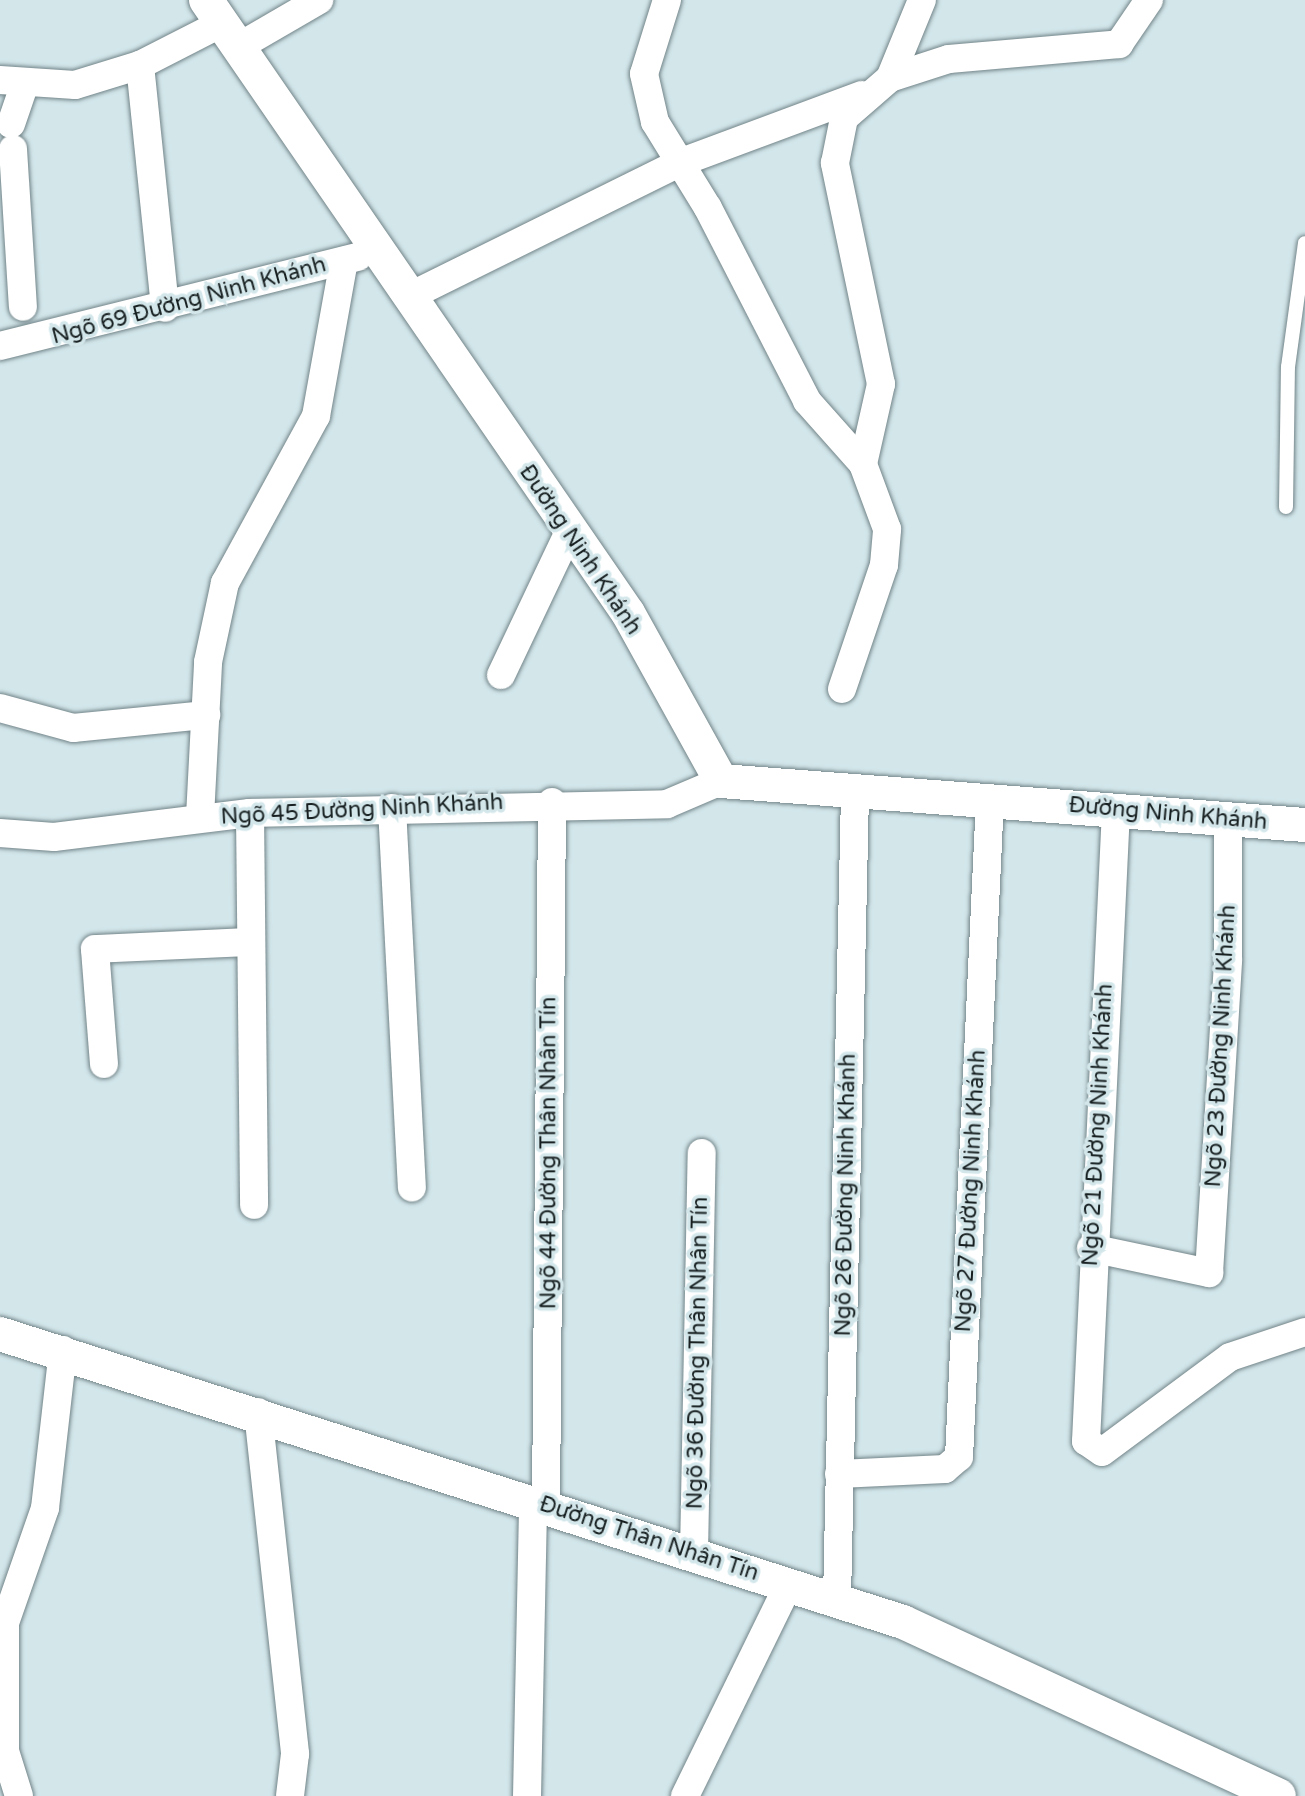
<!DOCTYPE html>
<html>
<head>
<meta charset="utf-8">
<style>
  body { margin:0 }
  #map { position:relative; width:1305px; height:1796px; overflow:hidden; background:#d3e7eb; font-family:"Varela Round",sans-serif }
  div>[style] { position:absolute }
  .roads { filter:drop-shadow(0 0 2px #728488) drop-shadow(0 0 2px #728488) }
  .service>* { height:14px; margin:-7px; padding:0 7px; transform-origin:7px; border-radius:7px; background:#fff }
  .minor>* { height:28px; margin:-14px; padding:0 14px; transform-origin:14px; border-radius:14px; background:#fff }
  .tertiary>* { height:34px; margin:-17px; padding:0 17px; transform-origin:17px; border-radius:17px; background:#fff }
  span { translate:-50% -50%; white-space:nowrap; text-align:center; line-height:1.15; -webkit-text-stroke:7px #d3e7eb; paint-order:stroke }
  .street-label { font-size:22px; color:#171f20 }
</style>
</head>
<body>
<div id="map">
  <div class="roads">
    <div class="service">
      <i style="left:1286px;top:507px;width:140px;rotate:-89.2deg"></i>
      <i style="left:1288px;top:367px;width:125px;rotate:-82.2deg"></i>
    </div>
    <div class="minor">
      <i style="left:667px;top:0;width:77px;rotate:107.3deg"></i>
      <i style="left:644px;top:74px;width:49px;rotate:77.1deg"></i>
      <i style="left:655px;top:122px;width:101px;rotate:58.4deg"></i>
      <i style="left:708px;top:208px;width:217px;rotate:62.8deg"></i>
      <i style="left:807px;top:401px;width:84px;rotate:48.4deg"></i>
      <i style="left:863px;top:464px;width:82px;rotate:-77.3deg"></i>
      <i style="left:881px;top:384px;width:226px;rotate:-101.8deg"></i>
      <i style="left:835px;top:163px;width:46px;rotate:-78.7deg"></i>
      <i style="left:844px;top:118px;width:61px;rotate:-41deg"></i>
      <i style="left:890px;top:78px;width:62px;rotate:-17.9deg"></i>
      <i style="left:949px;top:59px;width:171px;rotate:-5deg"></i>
      <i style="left:1119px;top:44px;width:53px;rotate:-55.7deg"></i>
      <i style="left:238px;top:47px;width:94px;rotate:-30.1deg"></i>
      <i style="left:140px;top:65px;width:244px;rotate:84.1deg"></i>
      <i style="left:890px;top:78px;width:84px;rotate:-67.7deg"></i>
      <i style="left:0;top:80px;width:75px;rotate:3.8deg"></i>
      <i style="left:75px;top:85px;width:68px;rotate:-17.1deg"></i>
      <i style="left:140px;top:65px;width:92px;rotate:-27.1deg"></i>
      <i style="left:11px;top:124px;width:43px;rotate:-71.1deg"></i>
      <i style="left:13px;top:149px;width:158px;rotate:86.4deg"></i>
      <i style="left:408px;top:297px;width:302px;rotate:-26.3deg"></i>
      <i style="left:679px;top:163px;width:195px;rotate:-20.4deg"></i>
      <i style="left:0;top:346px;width:369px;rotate:-14deg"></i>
      <i style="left:501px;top:675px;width:158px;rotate:-64.6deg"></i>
      <i style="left:842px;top:689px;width:131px;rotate:-71.3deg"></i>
      <i style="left:884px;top:565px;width:36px;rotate:-85deg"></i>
      <i style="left:887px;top:529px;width:69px;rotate:-110.3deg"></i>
      <i style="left:0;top:708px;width:76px;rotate:15.3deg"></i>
      <i style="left:73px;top:728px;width:134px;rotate:-5.6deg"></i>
      <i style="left:392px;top:808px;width:380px;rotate:87deg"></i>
      <i style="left:1116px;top:810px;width:632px;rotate:92.72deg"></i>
      <i style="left:1086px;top:1441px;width:19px;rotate:35deg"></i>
      <i style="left:1102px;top:1452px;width:159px;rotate:-36.6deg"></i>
      <i style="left:1230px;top:1357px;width:79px;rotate:-18.4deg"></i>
      <i style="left:250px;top:813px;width:392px;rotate:89.4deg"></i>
      <i style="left:200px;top:817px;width:155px;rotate:-87deg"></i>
      <i style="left:208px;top:662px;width:81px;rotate:-77.9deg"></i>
      <i style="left:225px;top:583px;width:190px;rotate:-61.4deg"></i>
      <i style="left:316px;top:416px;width:158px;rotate:-79.8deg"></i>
      <i style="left:0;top:833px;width:54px;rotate:4.2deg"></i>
      <i style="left:54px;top:837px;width:197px;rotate:-7deg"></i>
      <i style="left:250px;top:813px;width:417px;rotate:-1.2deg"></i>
      <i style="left:667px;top:804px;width:59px;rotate:-23.1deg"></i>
      <i style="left:104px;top:1064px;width:115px;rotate:-94.5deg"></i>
      <i style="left:95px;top:949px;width:156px;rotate:-2.6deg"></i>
      <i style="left:1091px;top:1248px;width:121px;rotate:12deg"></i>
      <i style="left:1209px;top:1273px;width:314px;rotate:-86.5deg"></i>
      <i style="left:1228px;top:960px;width:141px;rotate:-90deg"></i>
      <i style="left:258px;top:1412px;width:344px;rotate:83.8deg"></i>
      <i style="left:295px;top:1754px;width:42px;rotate:96.8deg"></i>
      <i style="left:839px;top:1474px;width:106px;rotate:-2.7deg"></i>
      <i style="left:945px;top:1469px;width:18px;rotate:-41deg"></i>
      <i style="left:959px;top:1457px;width:659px;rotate:-87.3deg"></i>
      <i style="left:546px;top:1505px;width:703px;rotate:-89.51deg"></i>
      <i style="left:694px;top:1553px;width:400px;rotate:-88.9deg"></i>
      <i style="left:837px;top:1599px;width:808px;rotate:-88.72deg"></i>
      <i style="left:19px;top:1796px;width:47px;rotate:-107.3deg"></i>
      <i style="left:5px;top:1751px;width:128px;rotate:-90deg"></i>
      <i style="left:5px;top:1623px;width:122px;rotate:-70.8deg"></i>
      <i style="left:45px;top:1508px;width:159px;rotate:-83.5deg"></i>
      <i style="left:527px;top:1796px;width:295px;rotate:-88.8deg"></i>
      <i style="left:685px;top:1796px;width:236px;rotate:-63.9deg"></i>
    </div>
    <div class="tertiary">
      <i style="left:206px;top:0;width:744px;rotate:55.46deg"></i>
      <i style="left:628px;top:613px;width:192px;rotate:61deg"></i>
      <i style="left:721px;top:781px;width:586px;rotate:4.31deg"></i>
      <i style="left:0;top:1334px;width:948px;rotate:17.69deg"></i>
      <i style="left:903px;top:1622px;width:414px;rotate:24.8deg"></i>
    </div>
  </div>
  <div class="street-label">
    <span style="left:189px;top:301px;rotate:-15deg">Ngõ 69 Đường Ninh Khánh</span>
    <span style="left:580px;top:550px;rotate:56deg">Đường Ninh Khánh</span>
    <span style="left:362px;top:810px;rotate:-3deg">Ngõ 45 Đường Ninh Khánh</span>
    <span style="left:1168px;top:814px;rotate:5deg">Đường Ninh Khánh</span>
    <span style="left:1221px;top:1046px;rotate:-87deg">Ngõ 23 Đường Ninh Khánh</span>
    <span style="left:1098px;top:1125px;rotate:-87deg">Ngõ 21 Đường Ninh Khánh</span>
    <span style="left:549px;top:1153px;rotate:-90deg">Ngõ 44 Đường Thân Nhân Tín</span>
    <span style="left:971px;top:1191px;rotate:-87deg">Ngõ 27 Đường Ninh Khánh</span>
    <span style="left:846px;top:1195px;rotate:-89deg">Ngõ 26 Đường Ninh Khánh</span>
    <span style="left:698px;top:1353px;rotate:-89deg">Ngõ 36 Đường Thân Nhân Tín</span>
    <span style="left:649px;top:1539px;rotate:18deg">Đường Thân Nhân Tín</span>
  </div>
</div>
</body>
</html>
